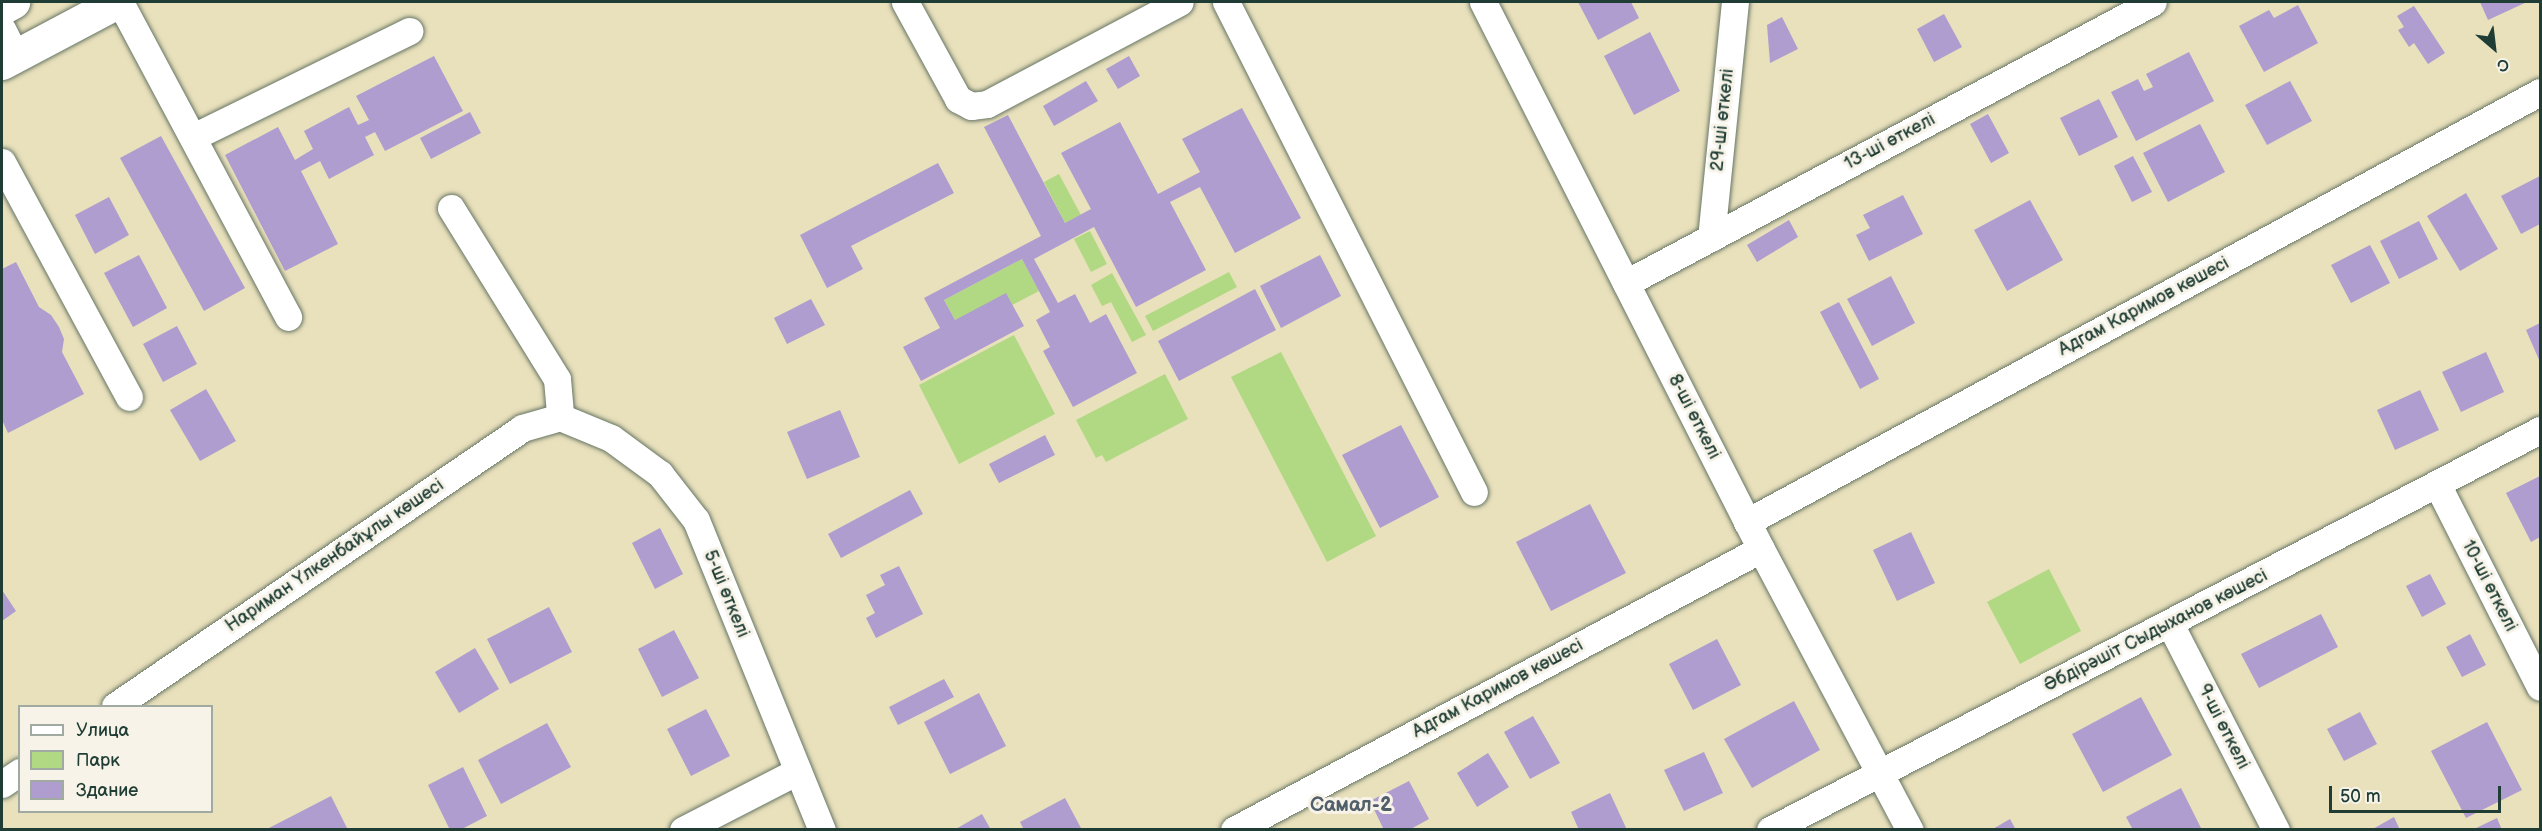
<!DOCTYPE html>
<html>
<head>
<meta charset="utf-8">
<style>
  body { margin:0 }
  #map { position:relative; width:2542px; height:831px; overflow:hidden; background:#e9e0bc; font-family:"Balsamiq Sans",sans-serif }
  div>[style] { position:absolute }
  .green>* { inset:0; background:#b1d983 }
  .building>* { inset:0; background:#af9dcf }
  .roads { filter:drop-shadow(0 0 2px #667664) drop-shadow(0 0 2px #667664) }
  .minor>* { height:27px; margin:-13.5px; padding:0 13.5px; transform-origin:13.5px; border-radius:13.5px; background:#fff }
  .major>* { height:33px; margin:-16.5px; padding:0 16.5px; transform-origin:16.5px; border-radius:16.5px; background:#fff }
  span { translate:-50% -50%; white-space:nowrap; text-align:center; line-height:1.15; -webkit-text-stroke:6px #f7f3e8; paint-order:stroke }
  .street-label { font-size:18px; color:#1f3d34 }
  .neighbourhood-label { font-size:20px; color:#515f6a; font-weight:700 }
  .frame { position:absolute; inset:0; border:3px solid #1f3d34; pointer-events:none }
  .legend { position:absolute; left:18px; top:705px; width:195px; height:108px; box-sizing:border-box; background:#f7f3e8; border:2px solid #a1aaa0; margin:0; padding:8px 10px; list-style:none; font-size:18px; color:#1f3d34 }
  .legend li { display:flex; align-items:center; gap:12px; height:30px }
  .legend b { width:30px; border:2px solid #a1aaa0 }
  .north { position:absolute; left:2464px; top:18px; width:60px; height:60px; -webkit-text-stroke:4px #f7f3e8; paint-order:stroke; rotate:152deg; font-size:16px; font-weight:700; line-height:24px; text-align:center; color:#1f3d34 }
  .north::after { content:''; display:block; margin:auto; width:21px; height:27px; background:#1f3d34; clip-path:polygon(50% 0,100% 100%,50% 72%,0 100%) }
  .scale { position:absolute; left:2329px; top:786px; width:172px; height:27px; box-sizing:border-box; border:3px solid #1f3d34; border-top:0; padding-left:8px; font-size:18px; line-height:21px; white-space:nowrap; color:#1f3d34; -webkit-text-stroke:4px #f7f3e8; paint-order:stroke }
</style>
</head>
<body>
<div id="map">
  <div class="green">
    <i style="clip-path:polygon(1059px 174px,1081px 215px,1065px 223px,1044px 182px)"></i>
    <i style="clip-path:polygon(1090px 231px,1107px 264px,1091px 272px,1074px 239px)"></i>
    <i style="clip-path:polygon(1022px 259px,1039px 291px,1012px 305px,955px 320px,944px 300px)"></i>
    <i style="clip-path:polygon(1229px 272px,1237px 287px,1153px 331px,1145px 316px)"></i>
    <i style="clip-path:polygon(1112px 273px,1146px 335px,1132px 342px,1111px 302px,1102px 306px,1091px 285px)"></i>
    <i style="clip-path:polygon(1014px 335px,1055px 414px,959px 464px,919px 385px)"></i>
    <i style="clip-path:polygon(1281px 352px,1376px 536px,1327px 562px,1231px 377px)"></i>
    <i style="clip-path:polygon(1165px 374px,1188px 419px,1106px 462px,1102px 455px,1096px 458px,1076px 420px)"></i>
    <i style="clip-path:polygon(2049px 569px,2081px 631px,2020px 664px,1987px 602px)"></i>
  </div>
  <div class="building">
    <i style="clip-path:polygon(1578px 2px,1631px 2px,1639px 18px,1598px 40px)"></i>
    <i style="clip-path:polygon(2480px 2px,2527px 2px,2488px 20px)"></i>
    <i style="clip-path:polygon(2298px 5px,2318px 43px,2264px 72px,2239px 26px,2269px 10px,2274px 18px)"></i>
    <i style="clip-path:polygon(2414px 6px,2445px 53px,2428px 64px,2414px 43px,2409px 47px,2398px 30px,2404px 27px,2397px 16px)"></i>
    <i style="clip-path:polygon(1944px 14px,1962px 47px,1934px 62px,1917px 29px)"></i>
    <i style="clip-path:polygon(1782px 17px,1798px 49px,1770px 63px,1767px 25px)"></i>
    <i style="clip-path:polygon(1650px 32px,1680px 91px,1634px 115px,1604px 56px)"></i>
    <i style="clip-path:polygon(2189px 52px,2214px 101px,2136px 141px,2111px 92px,2138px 79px,2144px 91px,2153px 87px,2146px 74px)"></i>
    <i style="clip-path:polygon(434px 56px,463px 111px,385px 151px,375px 132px,365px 137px,374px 155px,329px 179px,320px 161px,301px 171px,338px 244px,285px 271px,225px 155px,278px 127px,295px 160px,313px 149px,304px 131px,349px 107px,358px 125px,369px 120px,356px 96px)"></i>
    <i style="clip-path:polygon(1129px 56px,1140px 76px,1118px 89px,1106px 69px)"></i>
    <i style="clip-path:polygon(1086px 81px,1098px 101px,1054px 126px,1043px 106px)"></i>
    <i style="clip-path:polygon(2290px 81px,2312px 121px,2267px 145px,2245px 105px)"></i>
    <i style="clip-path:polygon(2099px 99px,2118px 137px,2079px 156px,2060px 118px)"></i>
    <i style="clip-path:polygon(1242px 108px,1301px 218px,1235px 253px,1200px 187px,1170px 202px,1206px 270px,1136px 307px,1094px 227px,1034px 259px,1058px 303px,1075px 294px,1090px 323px,1106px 314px,1137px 373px,1073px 407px,1043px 351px,1050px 347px,1036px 320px,1050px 312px,1022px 259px,944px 300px,955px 320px,1006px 293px,1024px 326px,921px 381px,903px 347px,940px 328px,924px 298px,1041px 236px,984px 127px,1008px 115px,1065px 223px,1091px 209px,1061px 153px,1120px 122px,1158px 194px,1200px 172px,1182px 139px)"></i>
    <i style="clip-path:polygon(470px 112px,481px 133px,431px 159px,420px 138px)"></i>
    <i style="clip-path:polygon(1988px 114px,2009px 153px,1991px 163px,1970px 124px)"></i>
    <i style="clip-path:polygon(2200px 124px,2225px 172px,2168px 202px,2143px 153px)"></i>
    <i style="clip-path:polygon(161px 136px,245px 288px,204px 311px,120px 158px)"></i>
    <i style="clip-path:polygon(2133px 156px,2152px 192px,2132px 202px,2114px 166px)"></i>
    <i style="clip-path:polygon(938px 163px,954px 193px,851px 246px,863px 269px,827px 288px,800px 235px)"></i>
    <i style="clip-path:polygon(2540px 176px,2540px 224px,2521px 234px,2501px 196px)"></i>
    <i style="clip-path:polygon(2466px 193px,2498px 249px,2460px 271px,2427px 216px)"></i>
    <i style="clip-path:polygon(1903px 195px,1923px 234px,1869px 261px,1856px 235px,1870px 228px,1863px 215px)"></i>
    <i style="clip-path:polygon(109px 197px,129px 235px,95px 254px,75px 215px)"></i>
    <i style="clip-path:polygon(2030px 200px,2063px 260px,2007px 291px,1974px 230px)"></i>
    <i style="clip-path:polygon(1789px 220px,1798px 237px,1757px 262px,1747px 245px)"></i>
    <i style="clip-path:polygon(2419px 221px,2438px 259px,2399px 279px,2380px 241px)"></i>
    <i style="clip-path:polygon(2370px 245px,2390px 283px,2351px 303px,2331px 265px)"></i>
    <i style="clip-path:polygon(139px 255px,167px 308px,133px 327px,104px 273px)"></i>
    <i style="clip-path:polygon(1320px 255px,1341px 296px,1281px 328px,1260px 286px)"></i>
    <i style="clip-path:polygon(16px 262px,39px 307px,51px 315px,59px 327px,64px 339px,62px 352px,84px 394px,8px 433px,2px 420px,2px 269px)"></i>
    <i style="clip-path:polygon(1891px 276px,1915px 323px,1872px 346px,1847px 299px)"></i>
    <i style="clip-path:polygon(1255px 289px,1276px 330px,1179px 381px,1158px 341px)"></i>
    <i style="clip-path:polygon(811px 299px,825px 325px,787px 344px,774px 318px)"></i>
    <i style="clip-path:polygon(1839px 302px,1879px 379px,1860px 389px,1820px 312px)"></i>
    <i style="clip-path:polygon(2540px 323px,2540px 362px,2526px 330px)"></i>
    <i style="clip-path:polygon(177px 326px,197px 364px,163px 382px,143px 344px)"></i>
    <i style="clip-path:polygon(2486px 352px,2504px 392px,2461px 412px,2442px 372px)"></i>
    <i style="clip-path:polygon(206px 389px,236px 441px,200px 461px,170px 410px)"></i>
    <i style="clip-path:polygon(2420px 390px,2439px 430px,2395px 450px,2377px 410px)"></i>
    <i style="clip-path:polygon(840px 410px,860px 457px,807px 479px,787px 432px)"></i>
    <i style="clip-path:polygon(1401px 425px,1439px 497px,1380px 528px,1342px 455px)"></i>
    <i style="clip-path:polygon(1045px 435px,1055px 455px,999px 483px,989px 464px)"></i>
    <i style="clip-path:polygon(2540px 476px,2540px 537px,2531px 542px,2506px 493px)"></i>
    <i style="clip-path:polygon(910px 490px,923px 514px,841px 558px,828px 534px)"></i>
    <i style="clip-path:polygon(1590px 504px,1626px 573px,1551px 611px,1516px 542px)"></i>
    <i style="clip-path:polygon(660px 528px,683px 574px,655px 589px,632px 543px)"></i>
    <i style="clip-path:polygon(1911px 532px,1935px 583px,1897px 601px,1873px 550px)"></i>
    <i style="clip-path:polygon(899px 566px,923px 614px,876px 638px,866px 618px,875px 613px,866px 595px,885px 585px,880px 575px)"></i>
    <i style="clip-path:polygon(2430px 574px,2446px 604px,2422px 617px,2406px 586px)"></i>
    <i style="clip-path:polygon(2px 590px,16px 611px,2px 621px)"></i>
    <i style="clip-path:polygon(549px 607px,572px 652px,510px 684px,487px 639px)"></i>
    <i style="clip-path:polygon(2321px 614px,2338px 647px,2259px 688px,2241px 654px)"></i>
    <i style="clip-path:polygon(674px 630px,699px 678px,662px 697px,638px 649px)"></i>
    <i style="clip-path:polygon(2470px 634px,2486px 665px,2462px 677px,2446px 647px)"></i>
    <i style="clip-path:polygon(1717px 639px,1741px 685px,1693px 710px,1669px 664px)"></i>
    <i style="clip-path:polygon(475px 648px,499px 689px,459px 713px,435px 672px)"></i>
    <i style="clip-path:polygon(944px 679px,954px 697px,898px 725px,889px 707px)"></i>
    <i style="clip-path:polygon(979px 693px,1006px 746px,950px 774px,924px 722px)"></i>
    <i style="clip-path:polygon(2141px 697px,2172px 755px,2103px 792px,2072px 734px)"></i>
    <i style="clip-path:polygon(1794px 701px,1820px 750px,1752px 788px,1724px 739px)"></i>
    <i style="clip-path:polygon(706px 709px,730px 756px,691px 776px,667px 729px)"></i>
    <i style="clip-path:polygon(2360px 712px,2377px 744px,2344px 761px,2327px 729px)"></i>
    <i style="clip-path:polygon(1533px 716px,1560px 763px,1530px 779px,1504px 732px)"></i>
    <i style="clip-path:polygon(2487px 722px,2522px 790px,2466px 818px,2431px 751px)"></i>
    <i style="clip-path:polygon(547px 723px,571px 767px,501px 804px,478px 760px)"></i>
    <i style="clip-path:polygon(1704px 752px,1723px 793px,1684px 811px,1664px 770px)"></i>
    <i style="clip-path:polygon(1488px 753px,1509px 787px,1477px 807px,1457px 773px)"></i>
    <i style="clip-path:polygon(463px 767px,487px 816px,460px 830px,450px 830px,428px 785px)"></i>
    <i style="clip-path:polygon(1409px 781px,1429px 819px,1409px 830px,1384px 830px,1370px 801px)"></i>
    <i style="clip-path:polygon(2181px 788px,2202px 830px,2133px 830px,2126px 817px)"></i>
    <i style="clip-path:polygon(1610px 793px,1627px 830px,1579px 830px,1571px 812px)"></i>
    <i style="clip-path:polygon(331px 796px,348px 830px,270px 830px,269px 828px)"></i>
    <i style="clip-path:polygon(1065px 798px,1082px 830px,1024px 830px,1020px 822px)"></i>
    <i style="clip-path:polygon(982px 814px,991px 830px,954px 830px)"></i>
    <i style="clip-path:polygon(2394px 817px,2400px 830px,2371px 830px)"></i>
    <i style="clip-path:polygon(2497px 818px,2502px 830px,2472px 830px)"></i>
    <i style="clip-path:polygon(2010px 819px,2016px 830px,1991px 830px)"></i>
  </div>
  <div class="roads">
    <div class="minor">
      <i style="left:120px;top:2px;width:357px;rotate:61.9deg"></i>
      <i style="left:905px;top:2px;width:111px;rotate:61.3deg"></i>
      <i style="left:958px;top:99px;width:15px;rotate:28deg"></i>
      <i style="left:971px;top:106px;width:16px;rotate:-7deg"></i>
      <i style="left:987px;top:104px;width:218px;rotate:-27.9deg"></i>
      <i style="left:1226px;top:2px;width:549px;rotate:63.16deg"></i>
      <i style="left:1483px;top:2px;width:614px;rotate:63.06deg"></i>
      <i style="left:1761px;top:549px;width:318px;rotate:62.1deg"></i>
      <i style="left:2px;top:29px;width:29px;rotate:63deg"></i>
      <i style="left:193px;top:137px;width:241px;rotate:-26.1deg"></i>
      <i style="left:2px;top:162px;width:267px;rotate:61.6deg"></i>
      <i style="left:451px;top:208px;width:201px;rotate:58.2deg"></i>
      <i style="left:557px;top:379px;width:38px;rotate:85deg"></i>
      <i style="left:1711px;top:238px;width:237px;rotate:-84.2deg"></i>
      <i style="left:1626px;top:283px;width:597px;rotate:-28.07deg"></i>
      <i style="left:560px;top:417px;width:55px;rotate:22.4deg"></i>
      <i style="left:611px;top:438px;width:61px;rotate:36.3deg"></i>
      <i style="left:660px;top:474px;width:58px;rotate:52deg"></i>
      <i style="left:696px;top:520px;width:335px;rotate:67.9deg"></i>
      <i style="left:2438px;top:486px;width:225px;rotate:63.1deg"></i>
      <i style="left:1747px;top:522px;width:902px;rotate:-28.47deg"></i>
      <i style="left:2170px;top:624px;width:232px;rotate:62.8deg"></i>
      <i style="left:115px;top:706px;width:493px;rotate:-34.3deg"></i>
      <i style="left:522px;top:428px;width:40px;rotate:-16deg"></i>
      <i style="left:2px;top:784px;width:22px;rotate:-34deg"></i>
      <i style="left:683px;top:830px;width:129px;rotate:-27.2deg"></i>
      <i style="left:1234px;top:830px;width:597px;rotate:-28.07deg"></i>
      <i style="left:1770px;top:830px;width:868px;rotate:-27.45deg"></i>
    </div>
    <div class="major">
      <i style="left:2px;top:8px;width:13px;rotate:-29deg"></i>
      <i style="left:2px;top:63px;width:130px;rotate:-27.9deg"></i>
    </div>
  </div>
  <div class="street-label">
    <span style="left:1723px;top:120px;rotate:-84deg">29-ші өткелі</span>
    <span style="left:1890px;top:142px;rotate:-28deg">13-ші өткелі</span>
    <span style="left:2144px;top:307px;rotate:-28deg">Адгам Каримов көшесі</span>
    <span style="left:1694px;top:417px;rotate:63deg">8-ші өткелі</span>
    <span style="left:335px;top:556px;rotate:-34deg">Нариман Үлкенбайұлы көшесі</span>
    <span style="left:2489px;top:586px;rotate:63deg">10-ші өткелі</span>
    <span style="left:726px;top:594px;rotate:68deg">5-ші өткелі</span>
    <span style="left:2156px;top:631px;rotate:-27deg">Әбдірәшіт Сыдыханов көшесі</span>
    <span style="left:1498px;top:689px;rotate:-28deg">Адгам Каримов көшесі</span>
    <span style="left:2223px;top:727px;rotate:63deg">9-ші өткелі</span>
  </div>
  <div class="neighbourhood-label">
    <span style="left:1351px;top:805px">Самал-2</span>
  </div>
  <div class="frame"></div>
  <ul class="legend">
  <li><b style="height:8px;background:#fff"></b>Улица</li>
  <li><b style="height:16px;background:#b1d983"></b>Парк</li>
  <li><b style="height:16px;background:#af9dcf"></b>Здание</li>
  </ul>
  <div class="north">С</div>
  <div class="scale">50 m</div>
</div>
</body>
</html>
